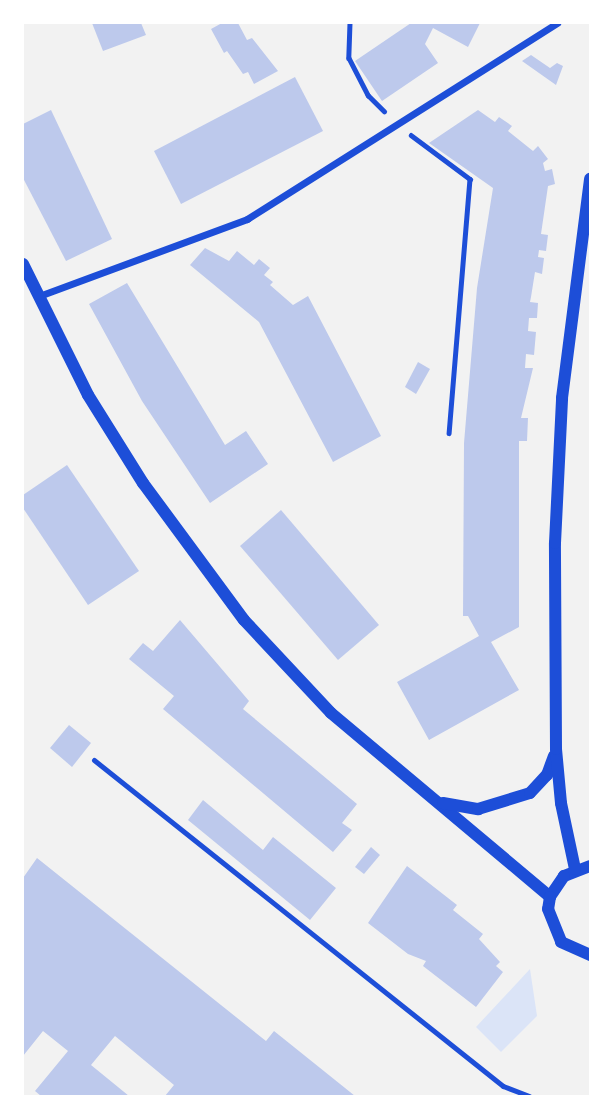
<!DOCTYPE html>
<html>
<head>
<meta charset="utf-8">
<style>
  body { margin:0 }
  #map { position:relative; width:613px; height:1119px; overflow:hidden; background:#f2f2f2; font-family:"Sofia Sans Condensed",sans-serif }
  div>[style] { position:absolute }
  .green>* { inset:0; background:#dbe4f7 }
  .building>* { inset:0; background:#bdc9ec }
  .path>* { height:4.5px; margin:-2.25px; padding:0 2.25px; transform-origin:2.25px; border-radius:2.25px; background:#1d4ed8 }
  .service>* { height:5px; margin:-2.5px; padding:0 2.5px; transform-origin:2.5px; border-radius:2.5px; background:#1d4ed8 }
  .minor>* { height:7px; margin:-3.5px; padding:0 3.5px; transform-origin:3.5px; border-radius:3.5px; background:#1d4ed8 }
  .tertiary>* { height:12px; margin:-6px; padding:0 6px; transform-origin:6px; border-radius:6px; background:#1d4ed8 }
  span { translate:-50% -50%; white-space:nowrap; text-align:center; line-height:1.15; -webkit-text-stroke:7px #fff; paint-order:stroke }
  .frame { position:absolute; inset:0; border:24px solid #fff; pointer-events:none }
</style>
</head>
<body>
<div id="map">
  <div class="green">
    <i style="clip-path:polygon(530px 969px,537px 1016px,501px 1052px,476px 1027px)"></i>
  </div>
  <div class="building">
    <i style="clip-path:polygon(92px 23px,141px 23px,146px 35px,103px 51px)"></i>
    <i style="clip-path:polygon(222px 23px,238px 23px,247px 40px,252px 38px,278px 71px,254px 84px,248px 72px,243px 74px,227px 51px,224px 53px,211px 29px)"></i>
    <i style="clip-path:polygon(411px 23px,480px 23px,468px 47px,433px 28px,425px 44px,438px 63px,382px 101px,355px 61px)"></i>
    <i style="clip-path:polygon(531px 55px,550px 68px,557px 63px,563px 66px,556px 85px,522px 61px)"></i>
    <i style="clip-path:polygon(295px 77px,323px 131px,181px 204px,154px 151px)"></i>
    <i style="clip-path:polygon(51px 110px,112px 239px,66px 261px,23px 178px,23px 124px)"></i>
    <i style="clip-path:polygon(478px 110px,495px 122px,499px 117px,512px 126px,508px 131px,533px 151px,538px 146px,548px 159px,543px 163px,545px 171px,552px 169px,555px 184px,548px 186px,541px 234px,548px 235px,546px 251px,539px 250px,538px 257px,544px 258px,542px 274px,535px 272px,531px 297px,530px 302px,538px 303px,537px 318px,529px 318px,528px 331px,536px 332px,534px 355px,526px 354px,525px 368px,533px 368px,521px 418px,528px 418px,527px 441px,519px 441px,519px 627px,491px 642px,519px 690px,429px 740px,397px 682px,479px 636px,468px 616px,463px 616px,464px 443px,477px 288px,493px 188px,429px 143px)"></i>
    <i style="clip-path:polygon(205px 248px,229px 261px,237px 251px,254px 265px,259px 259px,270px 268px,264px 275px,273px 282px,270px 285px,293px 305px,308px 296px,381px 436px,333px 462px,259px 322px,190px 265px)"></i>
    <i style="clip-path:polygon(127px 283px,225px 445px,246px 431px,268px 464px,210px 503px,142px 401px,89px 304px)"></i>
    <i style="clip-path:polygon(418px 362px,430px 369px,416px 394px,405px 387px)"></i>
    <i style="clip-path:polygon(67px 465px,139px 571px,88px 605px,23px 508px,23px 495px)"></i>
    <i style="clip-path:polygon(281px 510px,379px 625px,338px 660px,240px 546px)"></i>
    <i style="clip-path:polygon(180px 620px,249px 701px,243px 709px,357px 804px,342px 823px,352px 830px,333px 852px,163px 709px,174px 696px,129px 659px,143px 643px,153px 651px)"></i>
    <i style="clip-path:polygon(69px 725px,91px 743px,72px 767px,50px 748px)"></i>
    <i style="clip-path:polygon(203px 800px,263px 850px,273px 837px,336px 888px,310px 920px,188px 820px)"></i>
    <i style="clip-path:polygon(371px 847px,380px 855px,364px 874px,355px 867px)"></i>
    <i style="clip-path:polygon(37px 858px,266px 1041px,274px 1031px,355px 1096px,165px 1096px,174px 1085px,115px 1036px,91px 1065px,129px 1096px,41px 1096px,35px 1091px,68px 1051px,43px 1031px,23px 1056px,23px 878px)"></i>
    <i style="clip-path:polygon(407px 866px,457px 905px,453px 910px,483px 934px,479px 939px,500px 962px,496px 966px,503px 972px,476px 1007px,423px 966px,426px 961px,408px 954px,368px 923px)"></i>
  </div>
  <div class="path">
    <i style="left:350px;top:23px;width:35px;rotate:92deg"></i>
    <i style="left:349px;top:58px;width:42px;rotate:62.8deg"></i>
    <i style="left:368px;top:95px;width:23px;rotate:45deg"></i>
    <i style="left:411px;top:135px;width:74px;rotate:36.7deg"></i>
    <i style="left:470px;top:179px;width:255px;rotate:94.7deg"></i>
  </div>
  <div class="service">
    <i style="left:94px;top:760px;width:523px;rotate:38.56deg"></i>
    <i style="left:503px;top:1086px;width:28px;rotate:21deg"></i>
  </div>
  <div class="minor">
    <i style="left:39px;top:296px;width:222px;rotate:-20.3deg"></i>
    <i style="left:247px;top:219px;width:367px;rotate:-32.3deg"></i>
  </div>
  <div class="tertiary">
    <i style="left:23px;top:264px;width:146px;rotate:63.6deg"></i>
    <i style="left:88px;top:395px;width:104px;rotate:58deg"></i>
    <i style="left:143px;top:483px;width:170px;rotate:53.6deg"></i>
    <i style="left:244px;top:620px;width:127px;rotate:46.9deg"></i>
    <i style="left:331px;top:713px;width:286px;rotate:40deg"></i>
    <i style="left:443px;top:803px;width:36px;rotate:10deg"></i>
    <i style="left:478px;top:809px;width:54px;rotate:-17.1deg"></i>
    <i style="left:530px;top:793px;width:25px;rotate:-47deg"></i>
    <i style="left:547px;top:775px;width:20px;rotate:-70deg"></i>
    <i style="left:590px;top:866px;width:28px;rotate:159deg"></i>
    <i style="left:564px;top:876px;width:25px;rotate:124deg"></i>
    <i style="left:550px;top:897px;width:12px;rotate:99deg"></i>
    <i style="left:548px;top:909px;width:35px;rotate:68deg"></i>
    <i style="left:561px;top:942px;width:32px;rotate:24deg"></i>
    <i style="left:575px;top:869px;width:67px;rotate:-102deg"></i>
    <i style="left:561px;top:803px;width:54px;rotate:-95.3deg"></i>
    <i style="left:556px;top:749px;width:206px;rotate:-90.3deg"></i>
    <i style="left:555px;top:543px;width:145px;rotate:-87.2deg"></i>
    <i style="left:562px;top:398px;width:221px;rotate:-82.7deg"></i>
  </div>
  <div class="frame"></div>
</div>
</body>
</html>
